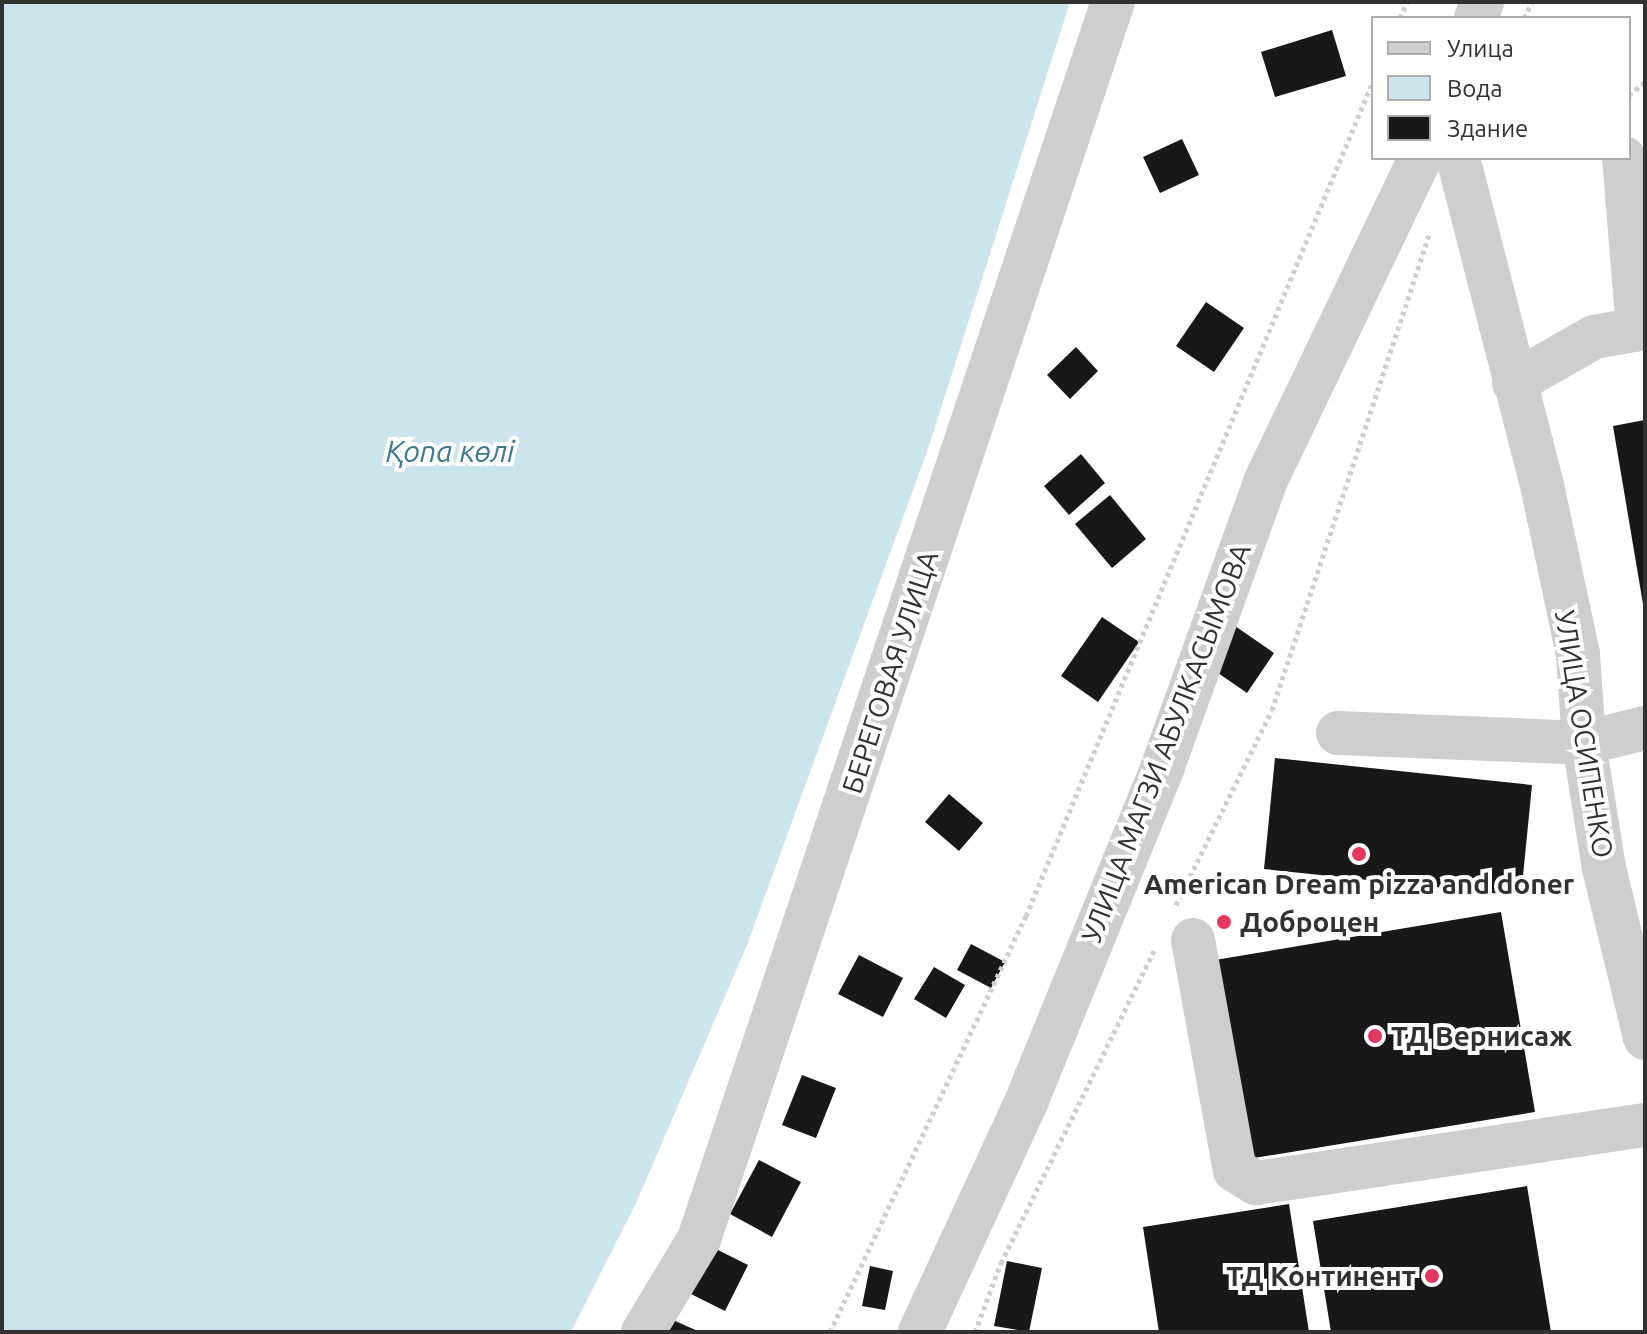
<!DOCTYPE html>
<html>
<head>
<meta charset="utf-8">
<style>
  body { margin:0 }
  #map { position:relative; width:1647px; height:1334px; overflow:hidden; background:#fff; font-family:Ubuntu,sans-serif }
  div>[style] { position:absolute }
  .water>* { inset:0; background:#cce5ec }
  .building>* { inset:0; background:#181818 }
  .path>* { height:5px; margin-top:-2.5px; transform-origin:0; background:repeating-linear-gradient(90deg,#cecece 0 4px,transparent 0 8px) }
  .minor>* { height:44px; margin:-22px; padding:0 22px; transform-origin:22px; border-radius:22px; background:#cecece }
  .dots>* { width:22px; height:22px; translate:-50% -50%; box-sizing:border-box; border:4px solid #fff; border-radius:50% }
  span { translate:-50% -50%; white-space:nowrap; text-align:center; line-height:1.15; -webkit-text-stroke:8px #fff; paint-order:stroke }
  .street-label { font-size:28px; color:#313131 }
  .poi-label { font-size:28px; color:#313131; font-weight:700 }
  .left { translate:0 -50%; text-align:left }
  .right { translate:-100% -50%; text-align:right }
  .water-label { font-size:30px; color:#3d7a8c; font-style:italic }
  .frame { position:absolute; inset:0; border:4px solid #313131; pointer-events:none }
  .legend { position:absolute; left:1371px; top:16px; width:260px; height:144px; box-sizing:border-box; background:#fff; border:2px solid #adadad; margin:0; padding:10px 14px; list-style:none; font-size:24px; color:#313131 }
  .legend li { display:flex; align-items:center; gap:16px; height:40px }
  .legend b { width:40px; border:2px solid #adadad }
</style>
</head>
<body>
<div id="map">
  <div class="water">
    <i style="clip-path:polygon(2px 2px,1070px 2px,928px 449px,747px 945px,637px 1201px,571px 1332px,2px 1332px)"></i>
  </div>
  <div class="building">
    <i style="clip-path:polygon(1332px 30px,1346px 76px,1275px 97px,1261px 52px)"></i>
    <i style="clip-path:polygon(1182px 139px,1199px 175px,1160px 193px,1143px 157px)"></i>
    <i style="clip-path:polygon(1206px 302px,1244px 328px,1214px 372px,1176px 346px)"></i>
    <i style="clip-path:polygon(1076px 347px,1098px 371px,1070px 399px,1047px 375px)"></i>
    <i style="clip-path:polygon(1645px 420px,1645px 604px,1643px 604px,1613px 426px)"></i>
    <i style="clip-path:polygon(1081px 454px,1105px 483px,1069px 515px,1044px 486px)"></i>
    <i style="clip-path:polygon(1110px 495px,1146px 539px,1112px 568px,1075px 524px)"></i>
    <i style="clip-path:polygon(1102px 617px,1139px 642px,1098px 702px,1061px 676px)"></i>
    <i style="clip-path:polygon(1235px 626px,1274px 653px,1247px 693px,1208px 666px)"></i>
    <i style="clip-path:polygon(1275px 758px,1532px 785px,1521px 896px,1264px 869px)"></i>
    <i style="clip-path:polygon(949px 794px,983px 823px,959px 851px,925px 822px)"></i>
    <i style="clip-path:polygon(1501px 912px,1535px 1112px,1248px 1159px,1215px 960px)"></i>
    <i style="clip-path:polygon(971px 944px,1005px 962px,991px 988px,957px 970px)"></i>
    <i style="clip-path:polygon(859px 955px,903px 978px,883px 1017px,838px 994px)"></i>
    <i style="clip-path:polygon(934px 967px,965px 985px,946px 1018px,914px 999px)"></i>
    <i style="clip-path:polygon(802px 1075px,836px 1088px,816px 1138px,782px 1125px)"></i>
    <i style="clip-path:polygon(759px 1160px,801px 1182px,772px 1237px,730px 1214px)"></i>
    <i style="clip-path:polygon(1527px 1186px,1551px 1332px,1331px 1332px,1313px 1221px)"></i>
    <i style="clip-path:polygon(1289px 1204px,1309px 1332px,1159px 1332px,1143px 1227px)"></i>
    <i style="clip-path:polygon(712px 1247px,748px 1265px,725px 1311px,689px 1293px)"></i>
    <i style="clip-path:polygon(1007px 1261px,1042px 1268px,1029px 1332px,994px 1326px)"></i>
    <i style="clip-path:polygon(870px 1266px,893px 1271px,885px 1310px,862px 1306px)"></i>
    <i style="clip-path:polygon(673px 1320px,700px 1332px,667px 1332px)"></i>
  </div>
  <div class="path">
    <i style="left:1400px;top:18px;width:17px;rotate:-66deg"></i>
    <i style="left:1524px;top:18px;width:18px;rotate:-63deg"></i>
    <i style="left:1629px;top:95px;width:21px;rotate:-39deg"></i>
    <i style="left:1176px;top:905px;width:217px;rotate:-63.8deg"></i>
    <i style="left:1272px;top:710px;width:500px;rotate:-71.71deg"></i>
    <i style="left:830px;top:1332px;width:460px;rotate:-64.8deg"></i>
    <i style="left:1026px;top:916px;width:904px;rotate:-67.43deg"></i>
    <i style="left:975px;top:1332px;width:74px;rotate:-69.4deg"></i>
    <i style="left:1001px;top:1263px;width:348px;rotate:-63.9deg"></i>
  </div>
  <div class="minor">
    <i style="left:1476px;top:18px;width:17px;rotate:-69deg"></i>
    <i style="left:1458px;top:158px;width:338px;rotate:75.6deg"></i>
    <i style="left:1542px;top:485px;width:173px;rotate:78deg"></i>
    <i style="left:1578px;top:654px;width:89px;rotate:86.1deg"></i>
    <i style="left:1584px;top:743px;width:127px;rotate:80.9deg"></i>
    <i style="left:1604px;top:868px;width:175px;rotate:76.4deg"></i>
    <i style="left:1624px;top:158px;width:172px;rotate:85.3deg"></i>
    <i style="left:1514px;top:383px;width:92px;rotate:-29.9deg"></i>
    <i style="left:1594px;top:337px;width:52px;rotate:-10deg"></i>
    <i style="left:1338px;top:733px;width:246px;rotate:2.3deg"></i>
    <i style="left:1584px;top:743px;width:63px;rotate:-13.8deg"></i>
    <i style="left:1193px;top:940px;width:234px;rotate:79.7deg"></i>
    <i style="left:1235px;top:1170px;width:25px;rotate:32deg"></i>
    <i style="left:1256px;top:1183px;width:393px;rotate:-8.5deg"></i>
    <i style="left:643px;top:1332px;width:109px;rotate:-58.9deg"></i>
    <i style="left:699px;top:1239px;width:1304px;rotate:-71.5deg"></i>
    <i style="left:920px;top:1332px;width:255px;rotate:-65.2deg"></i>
    <i style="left:1027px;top:1100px;width:361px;rotate:-67.8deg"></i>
    <i style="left:1163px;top:766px;width:302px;rotate:-70.2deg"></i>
    <i style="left:1265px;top:482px;width:359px;rotate:-64.4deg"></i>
  </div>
  <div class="dots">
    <i style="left:1359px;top:854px;background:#e3375f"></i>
    <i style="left:1224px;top:922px;background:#e3375f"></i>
    <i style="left:1375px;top:1036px;background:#e3375f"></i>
    <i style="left:1432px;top:1276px;background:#e3375f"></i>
  </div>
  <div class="street-label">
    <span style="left:890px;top:672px;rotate:-72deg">БЕРЕГОВАЯ УЛИЦА</span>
    <span style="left:1584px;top:734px;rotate:81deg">УЛИЦА ОСИПЕНКО</span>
    <span style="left:1166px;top:743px;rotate:-69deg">УЛИЦА МАГЗИ АБУЛКАСЫМОВА</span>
  </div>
  <div class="poi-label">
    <span style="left:1359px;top:884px">American Dream pizza and doner</span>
    <span class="left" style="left:1240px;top:922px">Доброцен</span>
    <span class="left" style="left:1391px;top:1036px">ТД Вернисаж</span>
    <span class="right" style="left:1416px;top:1276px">ТД Континент</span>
  </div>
  <div class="water-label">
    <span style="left:450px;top:451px">Қопа көлі</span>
  </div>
  <div class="frame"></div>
  <ul class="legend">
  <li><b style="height:10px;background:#cecece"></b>Улица</li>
  <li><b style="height:22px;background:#cce5ec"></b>Вода</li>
  <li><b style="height:22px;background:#181818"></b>Здание</li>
  </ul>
</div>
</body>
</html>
